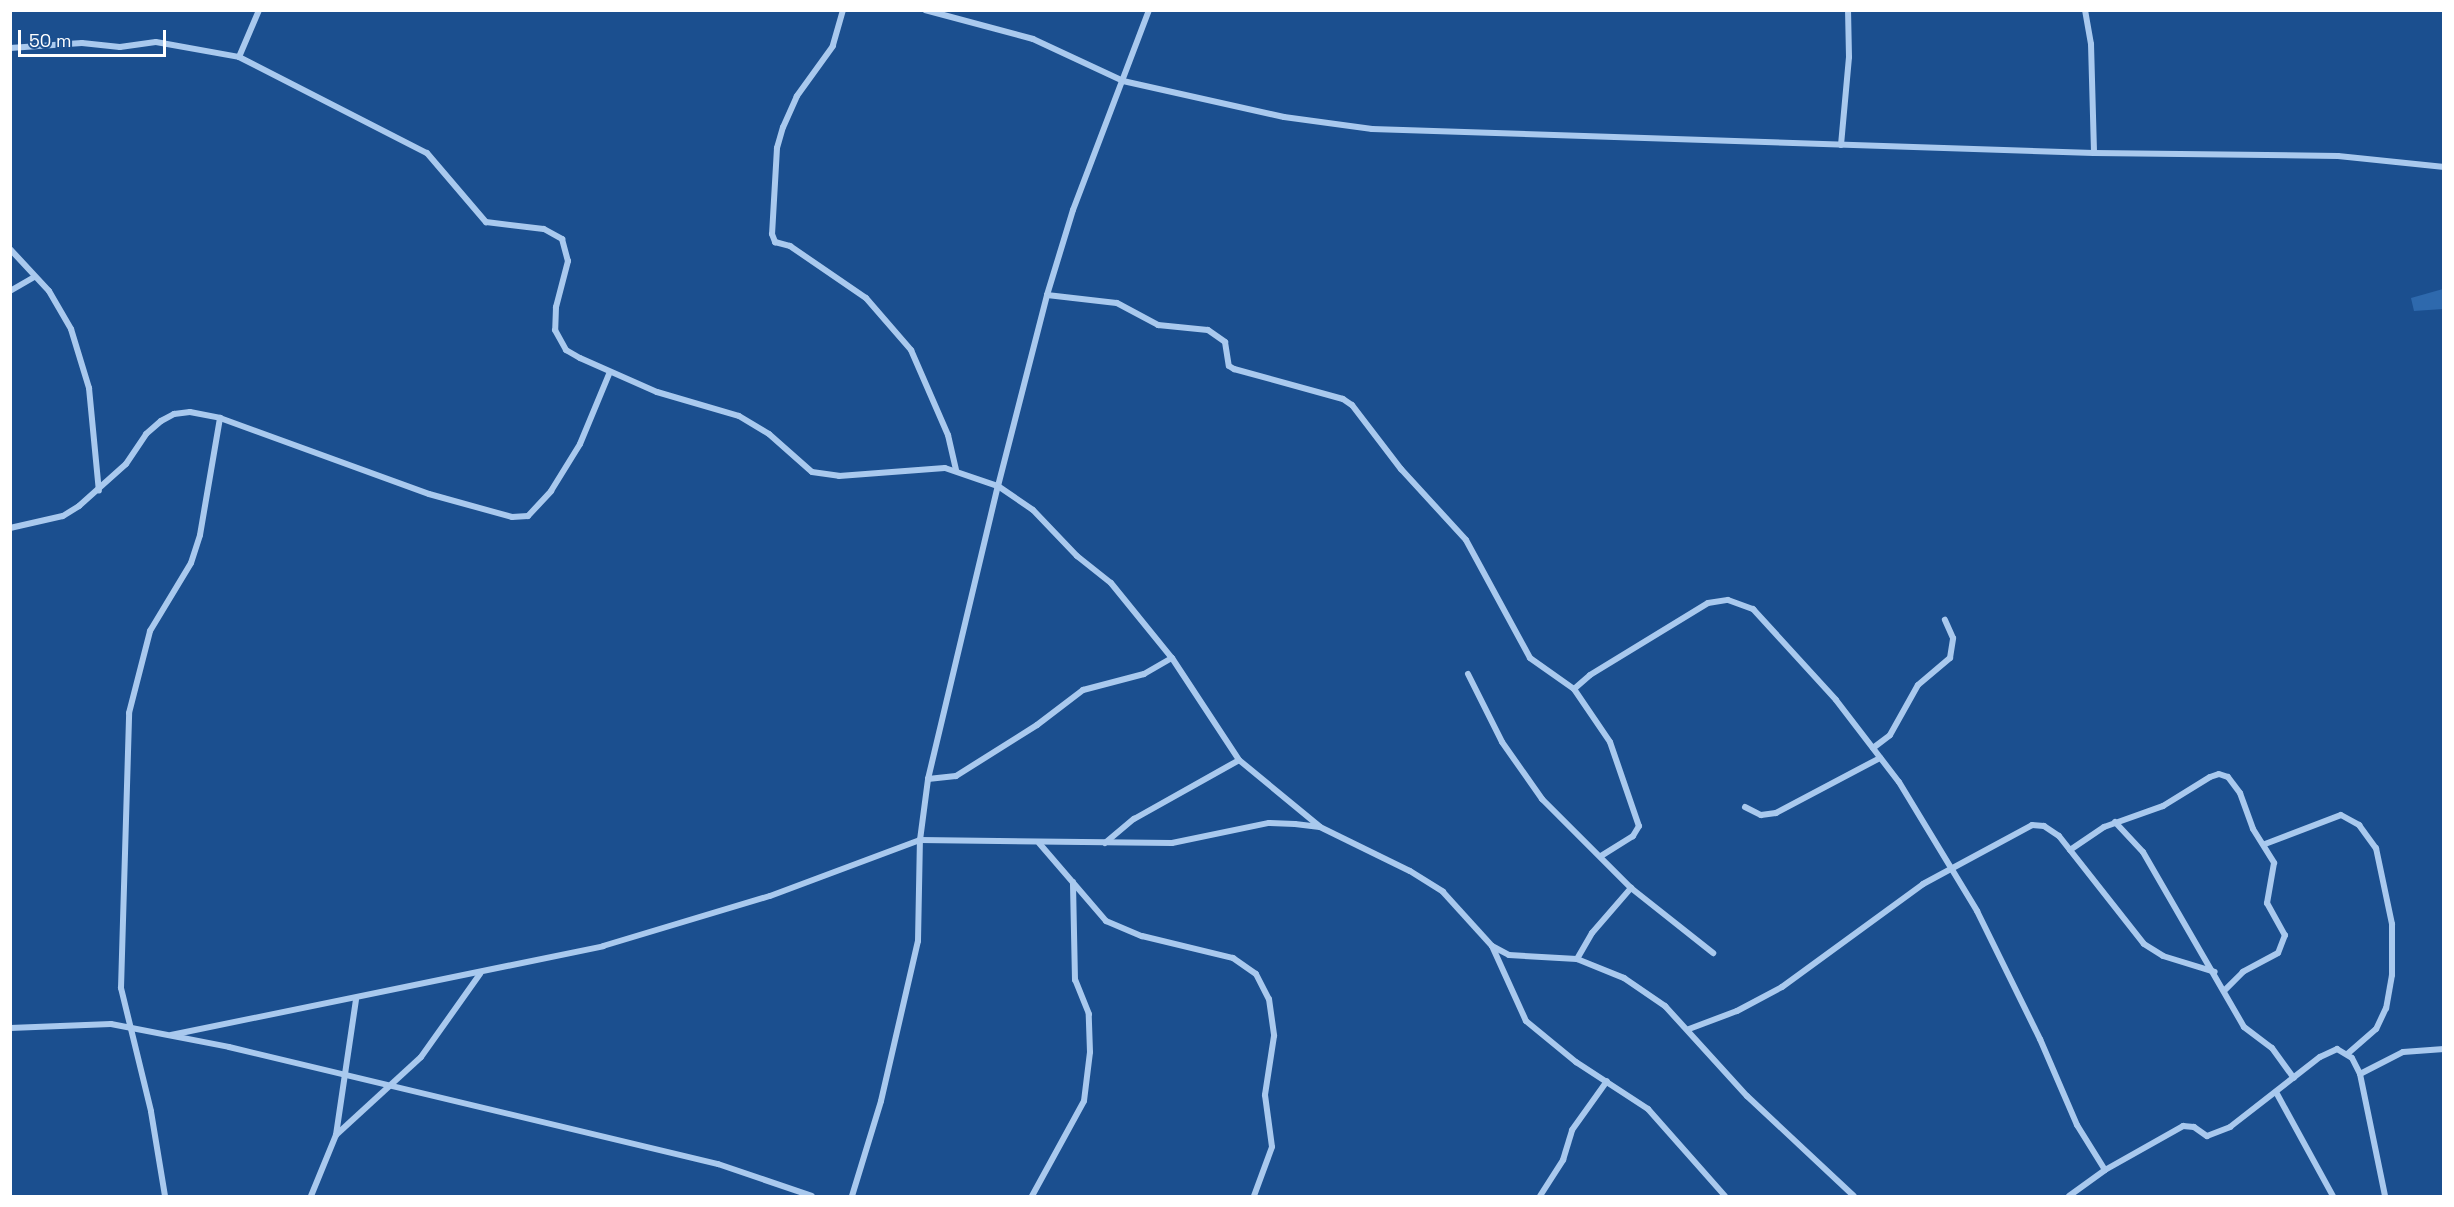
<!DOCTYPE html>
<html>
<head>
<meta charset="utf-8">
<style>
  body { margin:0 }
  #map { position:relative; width:2454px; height:1207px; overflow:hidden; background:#1b4f8f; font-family:"Space Grotesk",sans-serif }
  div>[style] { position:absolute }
  .green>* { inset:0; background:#2e69ad }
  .street>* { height:6px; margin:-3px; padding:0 3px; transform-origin:3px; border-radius:3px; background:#a9c9ee }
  span { translate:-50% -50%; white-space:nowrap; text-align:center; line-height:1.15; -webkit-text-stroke:4.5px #1b4f8f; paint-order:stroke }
  .frame { position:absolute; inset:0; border:12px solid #fff; pointer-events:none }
  .scale { position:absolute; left:18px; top:30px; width:148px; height:27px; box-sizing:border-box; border:3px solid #fff; border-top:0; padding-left:8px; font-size:18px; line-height:21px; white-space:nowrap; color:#fff; -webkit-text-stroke:4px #1b4f8f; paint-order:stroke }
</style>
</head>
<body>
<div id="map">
  <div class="green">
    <i style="clip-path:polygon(2443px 289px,2443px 309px,2414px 311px,2411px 298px)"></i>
  </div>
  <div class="street">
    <i style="left:843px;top:10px;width:37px;rotate:106deg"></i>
    <i style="left:833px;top:46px;width:62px;rotate:125.8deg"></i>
    <i style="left:797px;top:96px;width:34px;rotate:114deg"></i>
    <i style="left:783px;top:127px;width:22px;rotate:106deg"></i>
    <i style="left:777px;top:148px;width:86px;rotate:93.3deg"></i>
    <i style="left:772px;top:234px;width:9px;rotate:69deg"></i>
    <i style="left:775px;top:242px;width:16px;rotate:15deg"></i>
    <i style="left:790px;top:246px;width:92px;rotate:34.4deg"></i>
    <i style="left:866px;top:298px;width:69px;rotate:49.1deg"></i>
    <i style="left:911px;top:350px;width:93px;rotate:66.5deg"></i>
    <i style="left:948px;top:435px;width:37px;rotate:77deg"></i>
    <i style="left:925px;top:10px;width:112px;rotate:15deg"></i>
    <i style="left:1033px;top:39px;width:99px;rotate:25deg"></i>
    <i style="left:1123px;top:81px;width:165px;rotate:12.6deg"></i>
    <i style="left:1284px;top:117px;width:89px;rotate:7.8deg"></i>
    <i style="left:1372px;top:129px;width:722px;rotate:1.9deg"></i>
    <i style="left:2094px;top:153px;width:244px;rotate:0.7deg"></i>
    <i style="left:2338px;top:156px;width:107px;rotate:5.9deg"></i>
    <i style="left:2085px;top:10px;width:35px;rotate:80deg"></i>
    <i style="left:2091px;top:44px;width:109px;rotate:88.4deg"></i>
    <i style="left:10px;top:48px;width:72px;rotate:-4deg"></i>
    <i style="left:82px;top:43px;width:38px;rotate:6deg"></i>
    <i style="left:120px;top:47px;width:36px;rotate:-8deg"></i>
    <i style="left:156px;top:42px;width:84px;rotate:10.2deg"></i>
    <i style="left:239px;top:57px;width:211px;rotate:27.1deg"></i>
    <i style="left:427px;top:153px;width:91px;rotate:49.5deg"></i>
    <i style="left:486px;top:222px;width:58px;rotate:6.9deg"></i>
    <i style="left:544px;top:229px;width:21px;rotate:29deg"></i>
    <i style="left:562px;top:239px;width:23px;rotate:75deg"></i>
    <i style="left:568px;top:261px;width:48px;rotate:104.6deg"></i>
    <i style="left:556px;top:307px;width:23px;rotate:92deg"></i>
    <i style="left:555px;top:330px;width:23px;rotate:61deg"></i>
    <i style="left:566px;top:350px;width:16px;rotate:30deg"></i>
    <i style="left:580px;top:358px;width:84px;rotate:23.8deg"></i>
    <i style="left:657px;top:392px;width:85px;rotate:16.3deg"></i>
    <i style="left:739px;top:416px;width:35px;rotate:31deg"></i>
    <i style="left:769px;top:434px;width:57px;rotate:41.5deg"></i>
    <i style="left:812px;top:472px;width:27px;rotate:8deg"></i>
    <i style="left:839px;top:476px;width:106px;rotate:-4.3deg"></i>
    <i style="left:945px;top:468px;width:56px;rotate:18.8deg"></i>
    <i style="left:998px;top:486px;width:42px;rotate:34.4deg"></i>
    <i style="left:1033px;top:510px;width:64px;rotate:46.3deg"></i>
    <i style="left:1077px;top:556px;width:43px;rotate:38.5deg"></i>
    <i style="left:1111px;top:583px;width:97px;rotate:50.9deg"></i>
    <i style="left:1172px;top:658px;width:122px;rotate:56.7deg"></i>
    <i style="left:1239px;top:760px;width:104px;rotate:39.5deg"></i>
    <i style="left:239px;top:57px;width:51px;rotate:-66.9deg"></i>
    <i style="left:1841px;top:145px;width:88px;rotate:-84.8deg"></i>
    <i style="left:1849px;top:57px;width:47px;rotate:-91.2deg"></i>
    <i style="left:10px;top:249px;width:57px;rotate:47.1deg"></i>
    <i style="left:49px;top:291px;width:44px;rotate:59.9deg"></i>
    <i style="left:71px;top:329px;width:62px;rotate:73deg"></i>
    <i style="left:89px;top:388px;width:103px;rotate:84.5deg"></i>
    <i style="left:10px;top:291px;width:28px;rotate:-30deg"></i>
    <i style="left:1047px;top:295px;width:70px;rotate:6.5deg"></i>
    <i style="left:1117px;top:303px;width:47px;rotate:28.2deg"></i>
    <i style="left:1158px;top:325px;width:50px;rotate:5.7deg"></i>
    <i style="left:1208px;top:330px;width:21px;rotate:35deg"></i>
    <i style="left:1225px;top:342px;width:24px;rotate:81deg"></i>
    <i style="left:1229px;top:366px;width:6px;rotate:31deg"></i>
    <i style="left:1234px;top:369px;width:113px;rotate:15.4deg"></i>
    <i style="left:1343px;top:399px;width:11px;rotate:34deg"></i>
    <i style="left:1352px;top:405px;width:81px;rotate:52.6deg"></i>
    <i style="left:1401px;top:469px;width:96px;rotate:47.5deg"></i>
    <i style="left:1466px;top:540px;width:134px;rotate:61.5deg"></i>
    <i style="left:1530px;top:658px;width:54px;rotate:35.2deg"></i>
    <i style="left:1574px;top:689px;width:64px;rotate:55.8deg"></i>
    <i style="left:1610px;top:742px;width:89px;rotate:71deg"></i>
    <i style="left:1639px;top:826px;width:12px;rotate:121deg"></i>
    <i style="left:1633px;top:836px;width:38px;rotate:148deg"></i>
    <i style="left:10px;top:528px;width:54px;rotate:-12.8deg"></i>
    <i style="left:63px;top:516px;width:19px;rotate:-32deg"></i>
    <i style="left:79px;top:506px;width:63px;rotate:-41.8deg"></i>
    <i style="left:126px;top:464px;width:36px;rotate:-56deg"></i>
    <i style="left:146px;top:434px;width:20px;rotate:-41deg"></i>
    <i style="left:161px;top:421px;width:15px;rotate:-28deg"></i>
    <i style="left:174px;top:414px;width:16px;rotate:-7deg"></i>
    <i style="left:190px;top:412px;width:31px;rotate:11deg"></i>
    <i style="left:220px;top:418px;width:222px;rotate:20deg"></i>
    <i style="left:429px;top:494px;width:86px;rotate:15.5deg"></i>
    <i style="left:512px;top:517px;width:16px;rotate:-4deg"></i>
    <i style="left:528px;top:516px;width:34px;rotate:-47deg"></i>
    <i style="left:551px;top:491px;width:55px;rotate:-58.3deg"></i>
    <i style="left:580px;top:444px;width:76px;rotate:-67.5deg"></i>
    <i style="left:1468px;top:674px;width:76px;rotate:63.4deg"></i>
    <i style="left:1502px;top:742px;width:70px;rotate:54.9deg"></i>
    <i style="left:1542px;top:799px;width:126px;rotate:45deg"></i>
    <i style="left:1631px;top:888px;width:105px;rotate:38.4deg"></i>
    <i style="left:1574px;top:689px;width:21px;rotate:-41deg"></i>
    <i style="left:1590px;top:675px;width:138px;rotate:-31.4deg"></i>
    <i style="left:1708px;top:603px;width:20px;rotate:-9deg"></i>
    <i style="left:1728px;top:600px;width:27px;rotate:20deg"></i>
    <i style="left:1753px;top:609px;width:123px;rotate:47.6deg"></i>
    <i style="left:1836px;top:700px;width:103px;rotate:52.5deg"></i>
    <i style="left:1899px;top:782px;width:151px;rotate:58.8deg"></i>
    <i style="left:1977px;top:911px;width:143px;rotate:63.8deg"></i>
    <i style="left:2040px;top:1039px;width:94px;rotate:66.7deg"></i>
    <i style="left:2077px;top:1125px;width:53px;rotate:58.1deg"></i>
    <i style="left:1873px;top:748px;width:21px;rotate:-37deg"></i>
    <i style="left:1890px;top:735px;width:57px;rotate:-60.8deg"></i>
    <i style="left:1918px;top:685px;width:42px;rotate:-40.2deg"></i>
    <i style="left:1950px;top:658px;width:20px;rotate:-81deg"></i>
    <i style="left:1953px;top:638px;width:20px;rotate:-114deg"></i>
    <i style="left:928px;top:779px;width:28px;rotate:-6deg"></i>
    <i style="left:956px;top:776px;width:96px;rotate:-32.2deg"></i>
    <i style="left:1037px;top:725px;width:58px;rotate:-37.3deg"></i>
    <i style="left:1083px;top:690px;width:63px;rotate:-14.7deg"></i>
    <i style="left:1144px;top:674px;width:32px;rotate:-30deg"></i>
    <i style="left:1745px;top:807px;width:18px;rotate:27deg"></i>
    <i style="left:1761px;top:815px;width:15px;rotate:-8deg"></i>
    <i style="left:1776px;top:813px;width:118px;rotate:-27.9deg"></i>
    <i style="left:2115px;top:822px;width:41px;rotate:47deg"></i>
    <i style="left:2143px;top:852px;width:202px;rotate:60deg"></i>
    <i style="left:2244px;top:1027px;width:35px;rotate:37deg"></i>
    <i style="left:2272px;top:1048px;width:37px;rotate:54deg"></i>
    <i style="left:1039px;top:843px;width:103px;rotate:49.3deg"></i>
    <i style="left:1106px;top:921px;width:39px;rotate:23deg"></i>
    <i style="left:1142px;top:936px;width:94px;rotate:13.6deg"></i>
    <i style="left:1233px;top:958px;width:28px;rotate:35deg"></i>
    <i style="left:1256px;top:974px;width:28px;rotate:63deg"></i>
    <i style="left:1269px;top:999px;width:37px;rotate:82deg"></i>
    <i style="left:1274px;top:1036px;width:60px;rotate:98.7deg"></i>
    <i style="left:1265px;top:1095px;width:52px;rotate:82.3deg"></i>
    <i style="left:1272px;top:1147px;width:52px;rotate:110.2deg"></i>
    <i style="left:1105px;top:843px;width:38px;rotate:-40deg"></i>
    <i style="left:1134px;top:819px;width:120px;rotate:-29.3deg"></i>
    <i style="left:2265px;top:844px;width:81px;rotate:-20.9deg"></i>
    <i style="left:2341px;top:815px;width:21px;rotate:29deg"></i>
    <i style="left:2359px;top:825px;width:29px;rotate:54deg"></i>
    <i style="left:2376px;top:848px;width:78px;rotate:78.1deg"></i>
    <i style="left:2392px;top:924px;width:51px;rotate:90deg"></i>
    <i style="left:2392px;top:975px;width:34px;rotate:100deg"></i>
    <i style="left:2386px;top:1008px;width:23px;rotate:115deg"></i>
    <i style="left:2376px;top:1029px;width:38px;rotate:139deg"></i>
    <i style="left:2070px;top:850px;width:41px;rotate:-34.1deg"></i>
    <i style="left:2104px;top:827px;width:63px;rotate:-19.6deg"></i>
    <i style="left:2163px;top:806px;width:55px;rotate:-31.7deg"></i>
    <i style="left:2210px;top:777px;width:9px;rotate:-18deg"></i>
    <i style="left:2219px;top:774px;width:9px;rotate:18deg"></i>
    <i style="left:2228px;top:777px;width:20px;rotate:53deg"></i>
    <i style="left:2240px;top:793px;width:38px;rotate:70deg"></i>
    <i style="left:2253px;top:829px;width:40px;rotate:58deg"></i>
    <i style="left:2274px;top:863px;width:41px;rotate:99.9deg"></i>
    <i style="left:2267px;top:903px;width:37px;rotate:61deg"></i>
    <i style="left:2285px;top:935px;width:19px;rotate:111deg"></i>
    <i style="left:2278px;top:953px;width:40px;rotate:152deg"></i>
    <i style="left:2243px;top:972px;width:25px;rotate:135deg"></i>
    <i style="left:1492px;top:946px;width:82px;rotate:65.6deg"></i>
    <i style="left:1526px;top:1021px;width:65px;rotate:39.4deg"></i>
    <i style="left:1576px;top:1062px;width:86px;rotate:33.1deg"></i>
    <i style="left:1648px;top:1109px;width:116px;rotate:48.5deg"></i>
    <i style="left:1577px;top:959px;width:30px;rotate:-60deg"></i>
    <i style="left:1592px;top:933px;width:60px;rotate:-49.1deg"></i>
    <i style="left:10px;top:1028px;width:101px;rotate:-2.3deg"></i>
    <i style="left:111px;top:1024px;width:120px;rotate:11deg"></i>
    <i style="left:229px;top:1047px;width:503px;rotate:13.46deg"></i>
    <i style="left:718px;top:1164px;width:99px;rotate:18.8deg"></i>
    <i style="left:1689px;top:1029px;width:51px;rotate:-20.6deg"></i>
    <i style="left:1737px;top:1011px;width:51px;rotate:-28.1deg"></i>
    <i style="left:1782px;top:987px;width:175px;rotate:-36.1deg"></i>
    <i style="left:1923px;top:884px;width:124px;rotate:-28.4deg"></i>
    <i style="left:2032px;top:825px;width:12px;rotate:5deg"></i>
    <i style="left:2044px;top:826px;width:18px;rotate:34deg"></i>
    <i style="left:2059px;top:836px;width:137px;rotate:51.8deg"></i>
    <i style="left:2144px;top:944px;width:22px;rotate:32deg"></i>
    <i style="left:2163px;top:956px;width:54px;rotate:17.1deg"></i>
    <i style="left:171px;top:1035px;width:441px;rotate:-11.6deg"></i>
    <i style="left:603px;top:946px;width:174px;rotate:-16.7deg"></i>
    <i style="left:770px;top:896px;width:160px;rotate:-20.5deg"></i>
    <i style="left:920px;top:840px;width:252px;rotate:0.7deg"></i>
    <i style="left:1172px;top:843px;width:99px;rotate:-11.7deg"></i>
    <i style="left:1269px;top:823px;width:26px;rotate:2deg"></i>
    <i style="left:1295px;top:824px;width:25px;rotate:7deg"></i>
    <i style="left:1320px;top:827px;width:100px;rotate:26.1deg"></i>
    <i style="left:1410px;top:871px;width:39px;rotate:32deg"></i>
    <i style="left:1443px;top:892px;width:73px;rotate:47.8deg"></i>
    <i style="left:1492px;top:946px;width:19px;rotate:28deg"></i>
    <i style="left:1509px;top:955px;width:68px;rotate:3.4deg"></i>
    <i style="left:1577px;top:959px;width:51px;rotate:22deg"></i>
    <i style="left:1624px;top:978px;width:50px;rotate:34.3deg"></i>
    <i style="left:1665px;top:1006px;width:122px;rotate:47.7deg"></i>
    <i style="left:1747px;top:1096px;width:146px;rotate:43.1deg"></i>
    <i style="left:2360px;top:1074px;width:48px;rotate:-27.1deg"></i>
    <i style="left:2403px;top:1052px;width:41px;rotate:-4.2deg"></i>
    <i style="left:2276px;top:1092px;width:119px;rotate:61.3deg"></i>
    <i style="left:336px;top:1135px;width:115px;rotate:-42.5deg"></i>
    <i style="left:421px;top:1057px;width:102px;rotate:-54.6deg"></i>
    <i style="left:165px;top:1196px;width:86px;rotate:-99.4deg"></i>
    <i style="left:151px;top:1111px;width:127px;rotate:-103.7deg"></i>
    <i style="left:121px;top:988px;width:275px;rotate:-88.3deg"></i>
    <i style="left:129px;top:713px;width:85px;rotate:-75.6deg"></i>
    <i style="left:150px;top:631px;width:79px;rotate:-58.9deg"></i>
    <i style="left:191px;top:563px;width:29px;rotate:-72deg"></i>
    <i style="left:200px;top:535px;width:119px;rotate:-80.3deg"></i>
    <i style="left:311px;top:1196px;width:66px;rotate:-67.7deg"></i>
    <i style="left:336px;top:1135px;width:137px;rotate:-81.6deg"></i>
    <i style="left:852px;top:1196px;width:99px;rotate:-73deg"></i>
    <i style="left:881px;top:1101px;width:164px;rotate:-77deg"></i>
    <i style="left:918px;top:941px;width:101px;rotate:-88.9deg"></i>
    <i style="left:920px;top:840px;width:62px;rotate:-82.5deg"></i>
    <i style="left:928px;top:779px;width:301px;rotate:-76.6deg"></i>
    <i style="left:998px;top:486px;width:197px;rotate:-75.6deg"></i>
    <i style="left:1047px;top:295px;width:89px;rotate:-73deg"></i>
    <i style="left:1073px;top:210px;width:214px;rotate:-69.2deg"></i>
    <i style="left:1032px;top:1196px;width:108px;rotate:-61.3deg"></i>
    <i style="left:1084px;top:1101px;width:49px;rotate:-83deg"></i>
    <i style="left:1090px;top:1052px;width:38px;rotate:-92deg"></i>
    <i style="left:1089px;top:1014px;width:37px;rotate:-112deg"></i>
    <i style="left:1075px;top:980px;width:98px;rotate:-91.2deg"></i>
    <i style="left:1540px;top:1196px;width:43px;rotate:-57.4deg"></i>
    <i style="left:1563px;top:1160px;width:31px;rotate:-73deg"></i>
    <i style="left:1572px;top:1130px;width:60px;rotate:-54.5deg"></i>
    <i style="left:2069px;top:1196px;width:44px;rotate:-35.8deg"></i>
    <i style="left:2105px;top:1170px;width:90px;rotate:-29.4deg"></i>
    <i style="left:2183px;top:1126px;width:11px;rotate:5deg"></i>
    <i style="left:2194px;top:1127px;width:16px;rotate:35deg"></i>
    <i style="left:2207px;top:1136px;width:25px;rotate:-21deg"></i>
    <i style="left:2230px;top:1127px;width:114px;rotate:-37.9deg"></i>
    <i style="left:2320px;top:1057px;width:19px;rotate:-25deg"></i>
    <i style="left:2337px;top:1049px;width:17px;rotate:31deg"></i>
    <i style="left:2352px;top:1058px;width:18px;rotate:63deg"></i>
    <i style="left:2360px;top:1074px;width:125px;rotate:78.4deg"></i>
  </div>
  <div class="frame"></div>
  <div class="scale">50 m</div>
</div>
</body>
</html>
